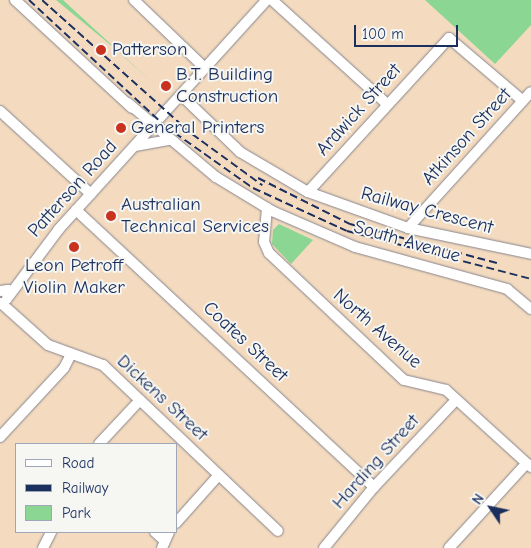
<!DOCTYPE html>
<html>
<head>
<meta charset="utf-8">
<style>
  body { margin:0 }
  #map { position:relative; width:531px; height:548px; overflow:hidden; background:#f4dbbf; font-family:"Comic Neue",sans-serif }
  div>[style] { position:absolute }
  .green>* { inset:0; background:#8bd693 }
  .roads { filter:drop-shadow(0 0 1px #88858e) drop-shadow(0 0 1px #88858e) }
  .minor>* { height:10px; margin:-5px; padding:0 5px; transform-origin:5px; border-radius:5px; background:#fff }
  .rail>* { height:2px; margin-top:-1px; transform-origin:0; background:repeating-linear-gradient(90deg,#1b2f5e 0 8px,transparent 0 12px) }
  .dots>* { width:14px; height:14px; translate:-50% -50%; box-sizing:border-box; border:2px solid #f6f6f2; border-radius:50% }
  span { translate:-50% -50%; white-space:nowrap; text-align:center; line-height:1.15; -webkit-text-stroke:4px #f6f6f2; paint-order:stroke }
  .poi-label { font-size:19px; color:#1b2f5e }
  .left { translate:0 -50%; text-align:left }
  .street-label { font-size:19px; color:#1b2f5e }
  .legend { position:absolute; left:15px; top:443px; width:162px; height:90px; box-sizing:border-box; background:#f6f6f2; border:1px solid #9ea6b7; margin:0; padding:6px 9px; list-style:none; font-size:15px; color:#1b2f5e }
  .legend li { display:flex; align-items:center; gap:10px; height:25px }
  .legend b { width:25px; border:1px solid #9ea6b7 }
  .north { position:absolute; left:466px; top:483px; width:50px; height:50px; -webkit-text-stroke:4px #f6f6f2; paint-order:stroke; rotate:304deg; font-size:14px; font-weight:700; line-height:20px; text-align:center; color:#1b2f5e }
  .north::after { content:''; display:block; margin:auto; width:18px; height:22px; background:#1b2f5e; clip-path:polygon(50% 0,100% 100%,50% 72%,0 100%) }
  .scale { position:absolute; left:354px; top:25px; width:104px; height:22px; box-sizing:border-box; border:2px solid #1b2f5e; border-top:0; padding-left:6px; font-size:15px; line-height:18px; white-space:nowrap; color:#1b2f5e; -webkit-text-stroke:4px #f6f6f2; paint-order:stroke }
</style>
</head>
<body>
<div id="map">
  <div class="green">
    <i style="clip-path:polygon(56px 0,63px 0,154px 84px,113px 47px)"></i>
    <i style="clip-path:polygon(425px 0,531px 0,531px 25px,495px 64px)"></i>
    <i style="clip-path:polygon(279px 224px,313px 240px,291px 264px,272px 244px,273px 230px)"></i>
  </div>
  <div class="roads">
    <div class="minor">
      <i style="left:15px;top:0;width:159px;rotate:42.7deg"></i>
      <i style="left:134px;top:0;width:98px;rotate:43.8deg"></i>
      <i style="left:272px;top:0;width:155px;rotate:42.1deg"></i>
      <i style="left:181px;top:95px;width:82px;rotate:44deg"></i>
      <i style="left:240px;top:152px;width:79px;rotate:30.5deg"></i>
      <i style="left:308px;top:192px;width:106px;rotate:19.8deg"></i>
      <i style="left:408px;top:228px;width:126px;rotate:11.9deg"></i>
      <i style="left:128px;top:103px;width:115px;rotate:40.1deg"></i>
      <i style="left:216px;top:177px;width:66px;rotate:31.3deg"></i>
      <i style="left:272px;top:211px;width:90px;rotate:23.4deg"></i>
      <i style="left:355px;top:247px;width:158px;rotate:15.4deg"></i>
      <i style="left:507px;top:289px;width:31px;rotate:40deg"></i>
      <i style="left:0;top:111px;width:123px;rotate:42.4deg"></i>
      <i style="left:135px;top:146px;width:35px;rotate:-10deg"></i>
      <i style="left:308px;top:192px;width:209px;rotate:-47.5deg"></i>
      <i style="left:449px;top:38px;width:97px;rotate:40.4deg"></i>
      <i style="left:267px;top:208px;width:34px;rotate:95deg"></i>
      <i style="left:264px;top:242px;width:12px;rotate:66deg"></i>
      <i style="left:269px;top:253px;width:185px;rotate:43.3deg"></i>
      <i style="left:404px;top:380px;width:43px;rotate:13.4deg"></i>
      <i style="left:446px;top:390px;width:115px;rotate:42.2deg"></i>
      <i style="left:76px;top:210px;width:407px;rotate:42.9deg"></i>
      <i style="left:408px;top:228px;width:183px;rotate:-47.9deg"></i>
      <i style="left:0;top:291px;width:8px;rotate:-7deg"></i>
      <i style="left:8px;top:290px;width:9px;rotate:96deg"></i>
      <i style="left:9px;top:296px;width:84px;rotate:-53.3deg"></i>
      <i style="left:59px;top:229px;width:309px;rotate:-47.8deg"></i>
      <i style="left:1px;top:303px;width:63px;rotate:41.8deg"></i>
      <i style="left:48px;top:345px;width:59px;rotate:20deg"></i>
      <i style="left:103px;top:365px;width:241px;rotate:43.5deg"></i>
      <i style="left:0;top:437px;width:94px;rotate:-47.2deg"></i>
      <i style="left:64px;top:368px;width:16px;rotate:-63deg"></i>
      <i style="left:99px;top:444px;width:60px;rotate:-47deg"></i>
      <i style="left:176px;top:523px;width:62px;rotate:-48.3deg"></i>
      <i style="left:155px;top:532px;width:13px;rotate:42deg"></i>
      <i style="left:43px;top:548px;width:18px;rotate:-63deg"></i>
      <i style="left:162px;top:548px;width:17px;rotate:-66deg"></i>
      <i style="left:324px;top:548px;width:79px;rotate:-50.7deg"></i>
      <i style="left:374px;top:487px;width:120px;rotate:-46.7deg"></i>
      <i style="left:449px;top:548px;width:115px;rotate:-47.5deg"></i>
    </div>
  </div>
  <div class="rail">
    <i style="left:29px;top:0;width:185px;rotate:42.8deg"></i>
    <i style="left:165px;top:126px;width:108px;rotate:35.2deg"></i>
    <i style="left:253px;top:188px;width:103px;rotate:24.6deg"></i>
    <i style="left:347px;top:231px;width:190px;rotate:14.6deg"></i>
    <i style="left:42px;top:0;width:201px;rotate:41.8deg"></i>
    <i style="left:192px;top:134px;width:87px;rotate:36.1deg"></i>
    <i style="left:258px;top:178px;width:103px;rotate:26.6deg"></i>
    <i style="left:350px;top:224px;width:152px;rotate:14.9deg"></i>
  </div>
  <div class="dots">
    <i style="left:101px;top:50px;background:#c8321e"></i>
    <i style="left:166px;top:86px;background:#c8321e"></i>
    <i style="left:121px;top:128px;background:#c8321e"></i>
    <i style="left:111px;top:216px;background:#c8321e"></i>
    <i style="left:74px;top:247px;background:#c8321e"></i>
  </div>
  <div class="poi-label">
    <span class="left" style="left:112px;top:50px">Patterson</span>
    <span class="left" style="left:176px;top:86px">B.T. Building<br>Construction</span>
    <span class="left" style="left:131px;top:128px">General Printers</span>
    <span class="left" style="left:121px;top:216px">Australian<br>Technical Services</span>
    <span style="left:74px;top:277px">Leon Petroff<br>Violin Maker</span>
  </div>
  <div class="street-label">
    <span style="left:359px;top:110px;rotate:-48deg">Ardwick Street</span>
    <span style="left:467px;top:137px;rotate:-48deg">Atkinson Street</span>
    <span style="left:73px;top:189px;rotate:-48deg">Patterson Road</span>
    <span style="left:427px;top:211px;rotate:15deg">Railway Crescent</span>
    <span style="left:407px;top:242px;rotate:16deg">South Avenue</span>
    <span style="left:377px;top:329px;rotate:41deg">North Avenue</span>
    <span style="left:245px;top:342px;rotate:43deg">Coates Street</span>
    <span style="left:162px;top:398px;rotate:43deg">Dickens Street</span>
    <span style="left:376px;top:462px;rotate:-48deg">Harding Street</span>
  </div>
  <ul class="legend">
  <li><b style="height:6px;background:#fff"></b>Road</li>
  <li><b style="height:6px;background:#1b2f5e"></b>Railway</li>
  <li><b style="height:14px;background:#8bd693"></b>Park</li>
  </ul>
  <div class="north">N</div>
  <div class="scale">100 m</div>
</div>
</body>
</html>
